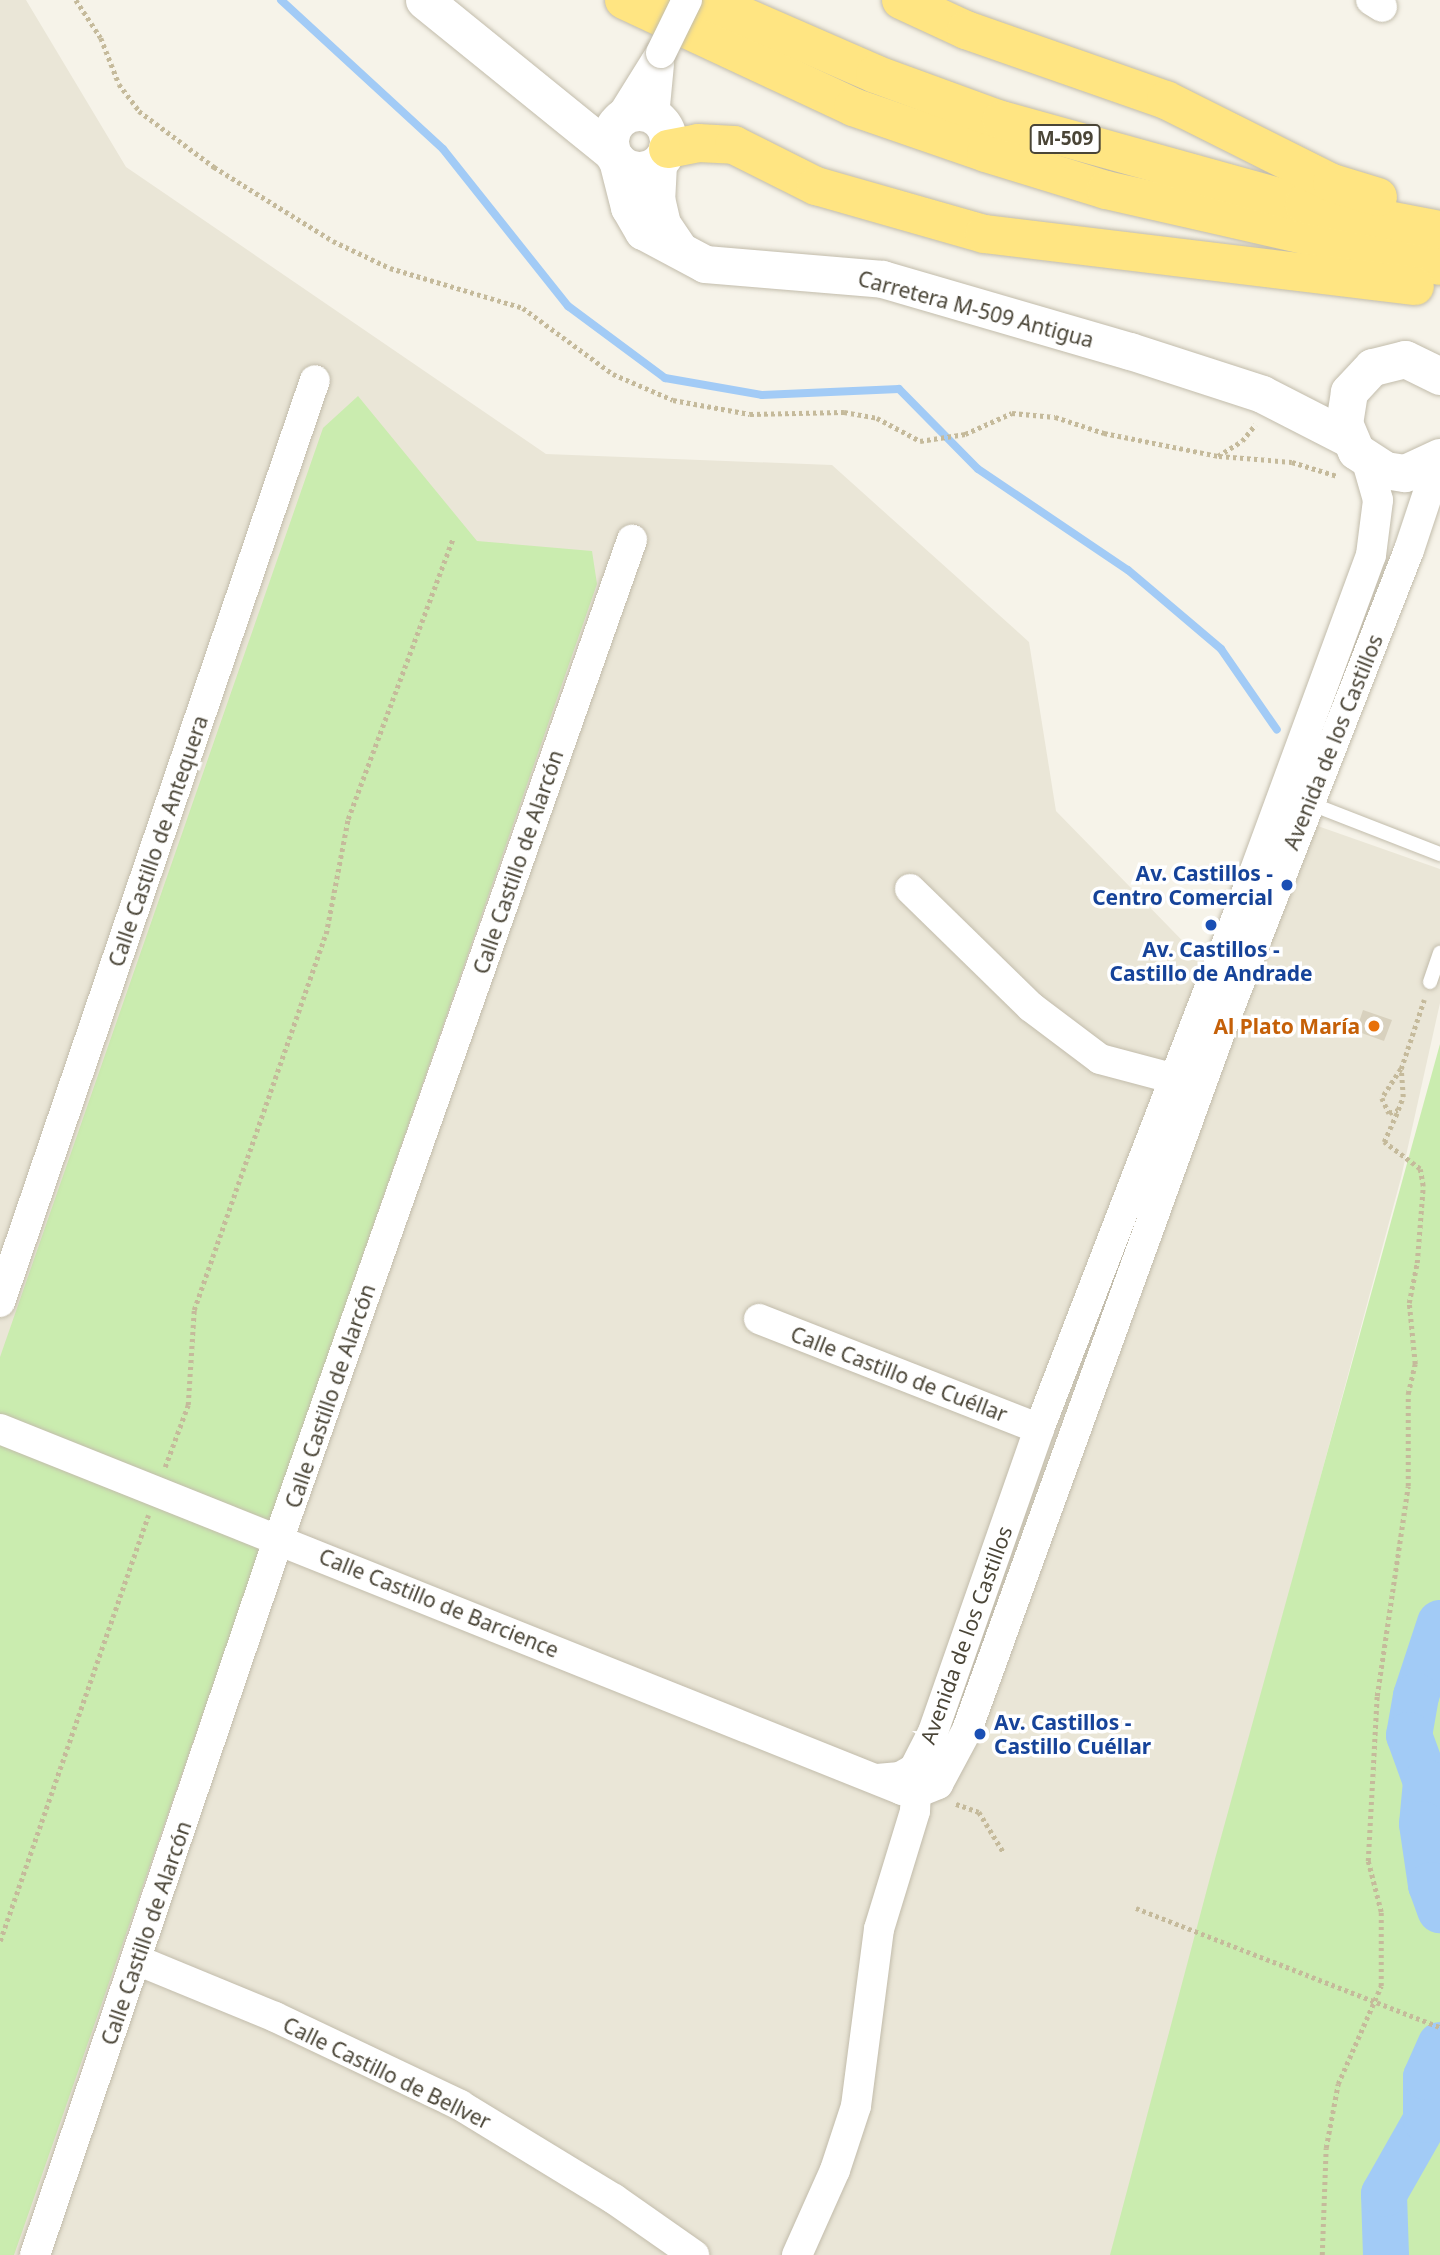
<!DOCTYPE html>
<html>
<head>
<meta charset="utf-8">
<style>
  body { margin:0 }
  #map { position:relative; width:1440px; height:2255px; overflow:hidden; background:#f6f3e9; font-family:"Noto Sans",sans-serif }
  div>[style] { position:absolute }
  .residential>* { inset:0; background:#eae6d7 }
  .green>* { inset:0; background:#caecaf }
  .stream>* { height:8px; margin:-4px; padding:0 4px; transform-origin:4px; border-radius:4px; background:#a2cbf6 }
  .river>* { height:46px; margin:-23px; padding:0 23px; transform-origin:23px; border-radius:23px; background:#a2cbf6 }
  .building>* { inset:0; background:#d8d1be }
  .path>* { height:4.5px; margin-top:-2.25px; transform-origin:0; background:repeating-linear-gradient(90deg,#c5ba9b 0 3.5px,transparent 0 7px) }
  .roads { filter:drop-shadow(0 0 2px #c2bcab) drop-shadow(0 0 2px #c2bcab) }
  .service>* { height:14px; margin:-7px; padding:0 7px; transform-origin:7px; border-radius:7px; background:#fff }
  .minor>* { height:30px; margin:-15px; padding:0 15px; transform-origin:15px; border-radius:15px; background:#fff }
  .tertiary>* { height:37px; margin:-18.5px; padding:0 18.5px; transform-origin:18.5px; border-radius:18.5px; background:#fff }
  .tertiary>.ring { margin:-18.5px; padding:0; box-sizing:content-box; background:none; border:37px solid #fff; border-radius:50% }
  .trunk>* { height:38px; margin:-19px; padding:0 19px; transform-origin:19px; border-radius:19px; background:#ffe582 }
  .path-bridge>* { height:4.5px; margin-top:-2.25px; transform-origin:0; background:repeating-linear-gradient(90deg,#c5ba9b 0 3.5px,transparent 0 7px) }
  .bridges { filter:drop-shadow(0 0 2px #c2bcab) drop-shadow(0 0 2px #c2bcab) }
  .minor-bridge>* { height:30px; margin:-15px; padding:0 15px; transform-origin:15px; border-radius:15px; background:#fff }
  .dots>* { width:19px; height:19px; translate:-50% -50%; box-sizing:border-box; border:4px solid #fff; border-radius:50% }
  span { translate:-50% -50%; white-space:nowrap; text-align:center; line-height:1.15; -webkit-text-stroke:7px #fff; paint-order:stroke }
  .shield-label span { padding:2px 5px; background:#fff; border:2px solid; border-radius:5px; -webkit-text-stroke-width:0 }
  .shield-label { font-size:19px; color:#4a4537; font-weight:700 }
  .street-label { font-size:21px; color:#4a4537 }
  .transit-label { font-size:21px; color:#164399; font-weight:700 }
  .right { translate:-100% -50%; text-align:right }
  .left { translate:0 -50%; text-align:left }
  .food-label { font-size:21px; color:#c56008; font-weight:700 }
</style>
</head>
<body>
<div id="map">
  <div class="residential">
    <i style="clip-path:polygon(0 0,26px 0,126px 167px,546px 454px,832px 465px,1029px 642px,1056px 811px,1246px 1006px,1312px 824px,1440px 869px,1440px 1003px,1401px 1178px,1111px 2255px,0 2255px)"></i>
  </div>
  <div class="green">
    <i style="clip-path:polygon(358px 396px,477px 541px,592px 551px,597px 584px,14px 2255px,0 2255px,0 1357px,323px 428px)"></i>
    <i style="clip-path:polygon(1440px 1044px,1440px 2255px,1110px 2255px,1215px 1859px)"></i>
  </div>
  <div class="stream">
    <i style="left:281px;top:0;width:220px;rotate:42.6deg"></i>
    <i style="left:443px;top:149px;width:201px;rotate:51.5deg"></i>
    <i style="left:568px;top:306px;width:121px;rotate:36.6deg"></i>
    <i style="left:665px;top:378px;width:98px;rotate:9.9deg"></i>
    <i style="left:762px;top:395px;width:137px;rotate:-2.5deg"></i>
    <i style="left:899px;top:389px;width:112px;rotate:45.4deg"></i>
    <i style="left:978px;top:469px;width:181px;rotate:34deg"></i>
    <i style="left:1128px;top:570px;width:122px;rotate:40.3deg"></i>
    <i style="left:1221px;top:649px;width:98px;rotate:55.3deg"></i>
  </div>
  <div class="river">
    <i style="left:1440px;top:1623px;width:77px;rotate:108.2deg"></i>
    <i style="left:1416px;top:1696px;width:40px;rotate:100deg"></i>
    <i style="left:1409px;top:1735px;width:50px;rotate:70.1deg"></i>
    <i style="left:1426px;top:1782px;width:42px;rotate:95.4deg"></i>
    <i style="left:1422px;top:1824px;width:62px;rotate:81.6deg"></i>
    <i style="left:1431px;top:1885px;width:27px;rotate:70deg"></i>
    <i style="left:1386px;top:2255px;width:61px;rotate:-91.9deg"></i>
    <i style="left:1384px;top:2194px;width:85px;rotate:-60.4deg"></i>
    <i style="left:1426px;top:2120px;width:43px;rotate:-90deg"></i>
    <i style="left:1426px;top:2077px;width:35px;rotate:-66deg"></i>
  </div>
  <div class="building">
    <i style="clip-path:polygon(1363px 1010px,1392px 1020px,1384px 1041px,1356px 1031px)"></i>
  </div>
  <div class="path">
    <i style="left:76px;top:0;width:45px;rotate:56.7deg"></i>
    <i style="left:101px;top:38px;width:49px;rotate:68.6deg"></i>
    <i style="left:119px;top:84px;width:34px;rotate:53deg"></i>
    <i style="left:139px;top:111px;width:94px;rotate:36.7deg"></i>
    <i style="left:214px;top:167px;width:140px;rotate:31.9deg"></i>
    <i style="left:333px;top:241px;width:63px;rotate:25.3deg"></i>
    <i style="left:390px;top:268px;width:139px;rotate:16.7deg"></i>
    <i style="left:523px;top:308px;width:112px;rotate:36.3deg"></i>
    <i style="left:613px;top:374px;width:65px;rotate:23.4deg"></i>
    <i style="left:673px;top:400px;width:78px;rotate:10.3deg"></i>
    <i style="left:750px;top:414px;width:94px;rotate:-1.2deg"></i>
    <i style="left:844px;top:412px;width:34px;rotate:10deg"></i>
    <i style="left:877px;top:418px;width:49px;rotate:28.1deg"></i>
    <i style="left:920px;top:441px;width:46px;rotate:-8.8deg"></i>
    <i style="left:965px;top:434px;width:51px;rotate:-24.1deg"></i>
    <i style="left:1012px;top:413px;width:43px;rotate:5.3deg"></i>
    <i style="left:1055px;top:417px;width:52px;rotate:18.1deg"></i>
    <i style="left:1104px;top:433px;width:116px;rotate:11.4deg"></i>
    <i style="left:1218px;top:456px;width:28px;rotate:-32deg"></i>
    <i style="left:1242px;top:441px;width:21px;rotate:-51deg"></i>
    <i style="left:1219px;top:456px;width:73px;rotate:4.7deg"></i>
    <i style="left:1292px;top:462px;width:47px;rotate:17.3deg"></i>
    <i style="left:1401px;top:1069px;width:35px;rotate:123deg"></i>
    <i style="left:1382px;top:1098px;width:17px;rotate:65deg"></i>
    <i style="left:1389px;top:1113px;width:9px;rotate:-18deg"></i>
    <i style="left:1398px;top:1110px;width:14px;rotate:-69deg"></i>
    <i style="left:1403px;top:1097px;width:28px;rotate:-94deg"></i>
    <i style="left:1401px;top:1069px;width:73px;rotate:-71.6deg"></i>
    <i style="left:165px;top:1467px;width:66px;rotate:-69.6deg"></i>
    <i style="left:188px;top:1405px;width:95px;rotate:-86.4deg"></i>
    <i style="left:194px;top:1310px;width:398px;rotate:-70.7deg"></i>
    <i style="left:326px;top:934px;width:117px;rotate:-79.2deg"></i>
    <i style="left:348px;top:819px;width:300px;rotate:-69.5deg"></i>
    <i style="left:956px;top:1804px;width:24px;rotate:19deg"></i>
    <i style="left:979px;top:1812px;width:48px;rotate:58.6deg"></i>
    <i style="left:0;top:1941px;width:451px;rotate:-70.8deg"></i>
    <i style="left:1322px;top:2255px;width:107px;rotate:-87.9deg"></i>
    <i style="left:1326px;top:2148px;width:65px;rotate:-79.4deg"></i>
    <i style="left:1338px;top:2084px;width:107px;rotate:-66.3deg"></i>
    <i style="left:1381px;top:1986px;width:74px;rotate:-90deg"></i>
    <i style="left:1381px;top:1912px;width:53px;rotate:-104.3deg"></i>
    <i style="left:1368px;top:1861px;width:165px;rotate:-86.9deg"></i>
    <i style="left:1377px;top:1696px;width:212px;rotate:-81.6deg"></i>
    <i style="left:1408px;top:1486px;width:92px;rotate:-90deg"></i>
    <i style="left:1408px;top:1394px;width:31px;rotate:-77deg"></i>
    <i style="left:1415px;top:1364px;width:61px;rotate:-95.6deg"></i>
    <i style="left:1409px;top:1303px;width:41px;rotate:-78.7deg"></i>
    <i style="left:1417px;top:1263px;width:77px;rotate:-85.5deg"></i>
    <i style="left:1423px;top:1186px;width:17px;rotate:-100deg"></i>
    <i style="left:1420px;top:1169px;width:45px;rotate:-143.1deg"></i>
    <i style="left:1384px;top:1142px;width:35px;rotate:-66deg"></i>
  </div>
  <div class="roads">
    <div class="service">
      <i style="left:1309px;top:803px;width:141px;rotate:21.3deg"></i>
      <i style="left:1430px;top:982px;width:31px;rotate:-71deg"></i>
    </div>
    <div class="minor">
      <i style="left:1371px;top:0;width:13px;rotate:32deg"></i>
      <i style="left:654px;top:116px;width:52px;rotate:-84.5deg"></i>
      <i style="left:618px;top:122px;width:81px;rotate:-58.1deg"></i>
      <i style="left:910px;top:889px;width:169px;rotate:44.3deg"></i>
      <i style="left:1031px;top:1007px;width:86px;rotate:37deg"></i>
      <i style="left:1100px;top:1059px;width:78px;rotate:14.9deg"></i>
      <i style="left:0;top:1302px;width:974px;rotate:-71.14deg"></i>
      <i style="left:759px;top:1319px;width:301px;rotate:21.4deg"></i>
      <i style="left:0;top:1429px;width:972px;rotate:21.81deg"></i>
      <i style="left:902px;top:1790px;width:14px;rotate:12deg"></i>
      <i style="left:916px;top:1793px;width:24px;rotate:-22deg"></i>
      <i style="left:938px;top:1784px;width:61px;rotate:-61.8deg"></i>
      <i style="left:967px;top:1730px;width:748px;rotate:-70.06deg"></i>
      <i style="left:1222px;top:1027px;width:512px;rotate:-68.59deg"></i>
      <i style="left:1409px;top:550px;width:98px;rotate:-71.6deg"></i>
      <i style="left:877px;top:1779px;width:23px;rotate:-5deg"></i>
      <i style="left:900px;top:1777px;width:16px;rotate:-30deg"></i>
      <i style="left:914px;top:1769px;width:42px;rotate:-62.8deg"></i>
      <i style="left:933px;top:1732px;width:321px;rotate:-70.7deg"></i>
      <i style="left:1039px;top:1429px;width:596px;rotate:-68.86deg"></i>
      <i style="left:1254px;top:873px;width:339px;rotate:-69.8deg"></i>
      <i style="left:1371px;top:555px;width:55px;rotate:-82.7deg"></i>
      <i style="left:1378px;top:500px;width:40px;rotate:-106deg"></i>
      <i style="left:137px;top:1960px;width:149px;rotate:22.4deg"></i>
      <i style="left:275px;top:2017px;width:205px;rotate:25.4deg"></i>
      <i style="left:460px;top:2105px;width:180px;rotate:31.4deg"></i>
      <i style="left:614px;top:2199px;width:98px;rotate:35deg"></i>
      <i style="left:35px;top:2255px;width:757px;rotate:-71.21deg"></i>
      <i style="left:279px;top:1538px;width:1059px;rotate:-70.52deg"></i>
      <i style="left:797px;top:2255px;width:93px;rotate:-65.9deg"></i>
      <i style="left:835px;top:2170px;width:67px;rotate:-71.8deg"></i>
      <i style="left:856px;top:2106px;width:178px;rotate:-82.6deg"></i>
      <i style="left:879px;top:1929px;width:123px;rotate:-73deg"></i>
      <i style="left:915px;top:1811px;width:18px;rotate:-87deg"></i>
      <i style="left:916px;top:1793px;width:19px;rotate:-118deg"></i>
    </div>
    <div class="tertiary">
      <i style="left:424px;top:0;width:242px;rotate:39deg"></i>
      <i class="ring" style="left:610px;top:112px;width:21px;height:21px"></i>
      <i style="left:617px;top:160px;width:49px;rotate:75.7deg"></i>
      <i style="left:629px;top:207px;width:28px;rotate:60deg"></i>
      <i style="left:643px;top:231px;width:70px;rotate:28deg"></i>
      <i style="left:705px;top:264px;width:178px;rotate:4.8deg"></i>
      <i style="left:882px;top:279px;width:258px;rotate:16.2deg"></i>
      <i style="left:1130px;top:351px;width:139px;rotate:18deg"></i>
      <i style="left:1262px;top:394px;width:97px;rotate:27.1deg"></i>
      <i style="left:658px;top:164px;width:34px;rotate:93deg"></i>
      <i style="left:656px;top:198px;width:27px;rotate:77deg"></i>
      <i style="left:662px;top:224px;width:30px;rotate:56deg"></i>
      <i style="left:1440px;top:376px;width:39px;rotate:-154deg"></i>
      <i style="left:1405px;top:359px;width:34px;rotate:166deg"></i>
      <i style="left:1372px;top:367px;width:34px;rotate:133deg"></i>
      <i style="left:1349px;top:392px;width:31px;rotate:99deg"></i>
      <i style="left:1344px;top:423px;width:30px;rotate:67deg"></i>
      <i style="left:1356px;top:451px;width:35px;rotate:33deg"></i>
      <i style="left:1385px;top:470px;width:20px;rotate:9deg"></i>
      <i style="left:1405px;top:473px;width:38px;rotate:-25deg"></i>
    </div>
    <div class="trunk">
      <i style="left:624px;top:0;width:253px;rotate:25deg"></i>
      <i style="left:853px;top:107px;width:141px;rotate:19.1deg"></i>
      <i style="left:986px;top:153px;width:126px;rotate:17.1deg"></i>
      <i style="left:1106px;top:190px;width:343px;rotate:12.8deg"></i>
      <i style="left:706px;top:0;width:184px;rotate:23.6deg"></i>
      <i style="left:875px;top:74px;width:134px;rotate:20.1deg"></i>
      <i style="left:1001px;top:120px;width:314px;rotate:15.5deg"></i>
      <i style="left:1304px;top:204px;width:138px;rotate:10.8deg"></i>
      <i style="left:901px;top:0;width:72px;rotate:24.8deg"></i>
      <i style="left:966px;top:30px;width:212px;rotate:19.3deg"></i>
      <i style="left:1166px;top:100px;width:186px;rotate:26.6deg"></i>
      <i style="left:1332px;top:183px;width:48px;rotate:16.9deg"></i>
      <i style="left:668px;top:149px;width:31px;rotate:-11deg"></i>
      <i style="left:698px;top:143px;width:36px;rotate:3deg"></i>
      <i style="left:734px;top:145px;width:92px;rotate:26.6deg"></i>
      <i style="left:816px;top:186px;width:175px;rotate:15.9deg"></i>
      <i style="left:984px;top:234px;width:434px;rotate:6.9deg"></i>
    </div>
  </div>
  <div class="path-bridge">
    <i style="left:1136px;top:1908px;width:326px;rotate:21.4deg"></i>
  </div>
  <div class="bridges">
    <div class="minor-bridge">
      <i style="left:661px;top:53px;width:59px;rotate:-63.9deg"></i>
    </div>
  </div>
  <div class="dots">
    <i style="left:1287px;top:885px;background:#1a4fb4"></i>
    <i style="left:1211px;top:925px;background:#1a4fb4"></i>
    <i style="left:1374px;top:1026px;background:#e8710a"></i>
    <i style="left:980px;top:1734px;background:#1a4fb4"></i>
  </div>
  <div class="shield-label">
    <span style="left:1065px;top:139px">M-509</span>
  </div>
  <div class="street-label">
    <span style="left:976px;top:309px;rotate:15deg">Carretera M-509 Antigua</span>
    <span style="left:1333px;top:742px;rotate:-68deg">Avenida de los Castillos</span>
    <span style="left:158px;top:841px;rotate:-71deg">Calle Castillo de Antequera</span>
    <span style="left:518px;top:862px;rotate:-71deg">Calle Castillo de Alarcón</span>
    <span style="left:899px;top:1374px;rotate:21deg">Calle Castillo de Cuéllar</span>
    <span style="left:330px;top:1396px;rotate:-71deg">Calle Castillo de Alarcón</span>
    <span style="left:439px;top:1603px;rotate:22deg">Calle Castillo de Barcience</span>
    <span style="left:966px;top:1635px;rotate:-70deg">Avenida de los Castillos</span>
    <span style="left:146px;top:1933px;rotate:-71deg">Calle Castillo de Alarcón</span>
    <span style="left:387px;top:2073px;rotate:26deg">Calle Castillo de Bellver</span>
  </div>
  <div class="transit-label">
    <span class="right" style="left:1273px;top:885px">Av. Castillos -<br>Centro Comercial</span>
    <span style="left:1211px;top:961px">Av. Castillos -<br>Castillo de Andrade</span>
    <span class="left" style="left:994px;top:1734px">Av. Castillos -<br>Castillo Cuéllar</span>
  </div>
  <div class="food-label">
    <span class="right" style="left:1360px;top:1026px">Al Plato María</span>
  </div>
</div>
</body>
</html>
